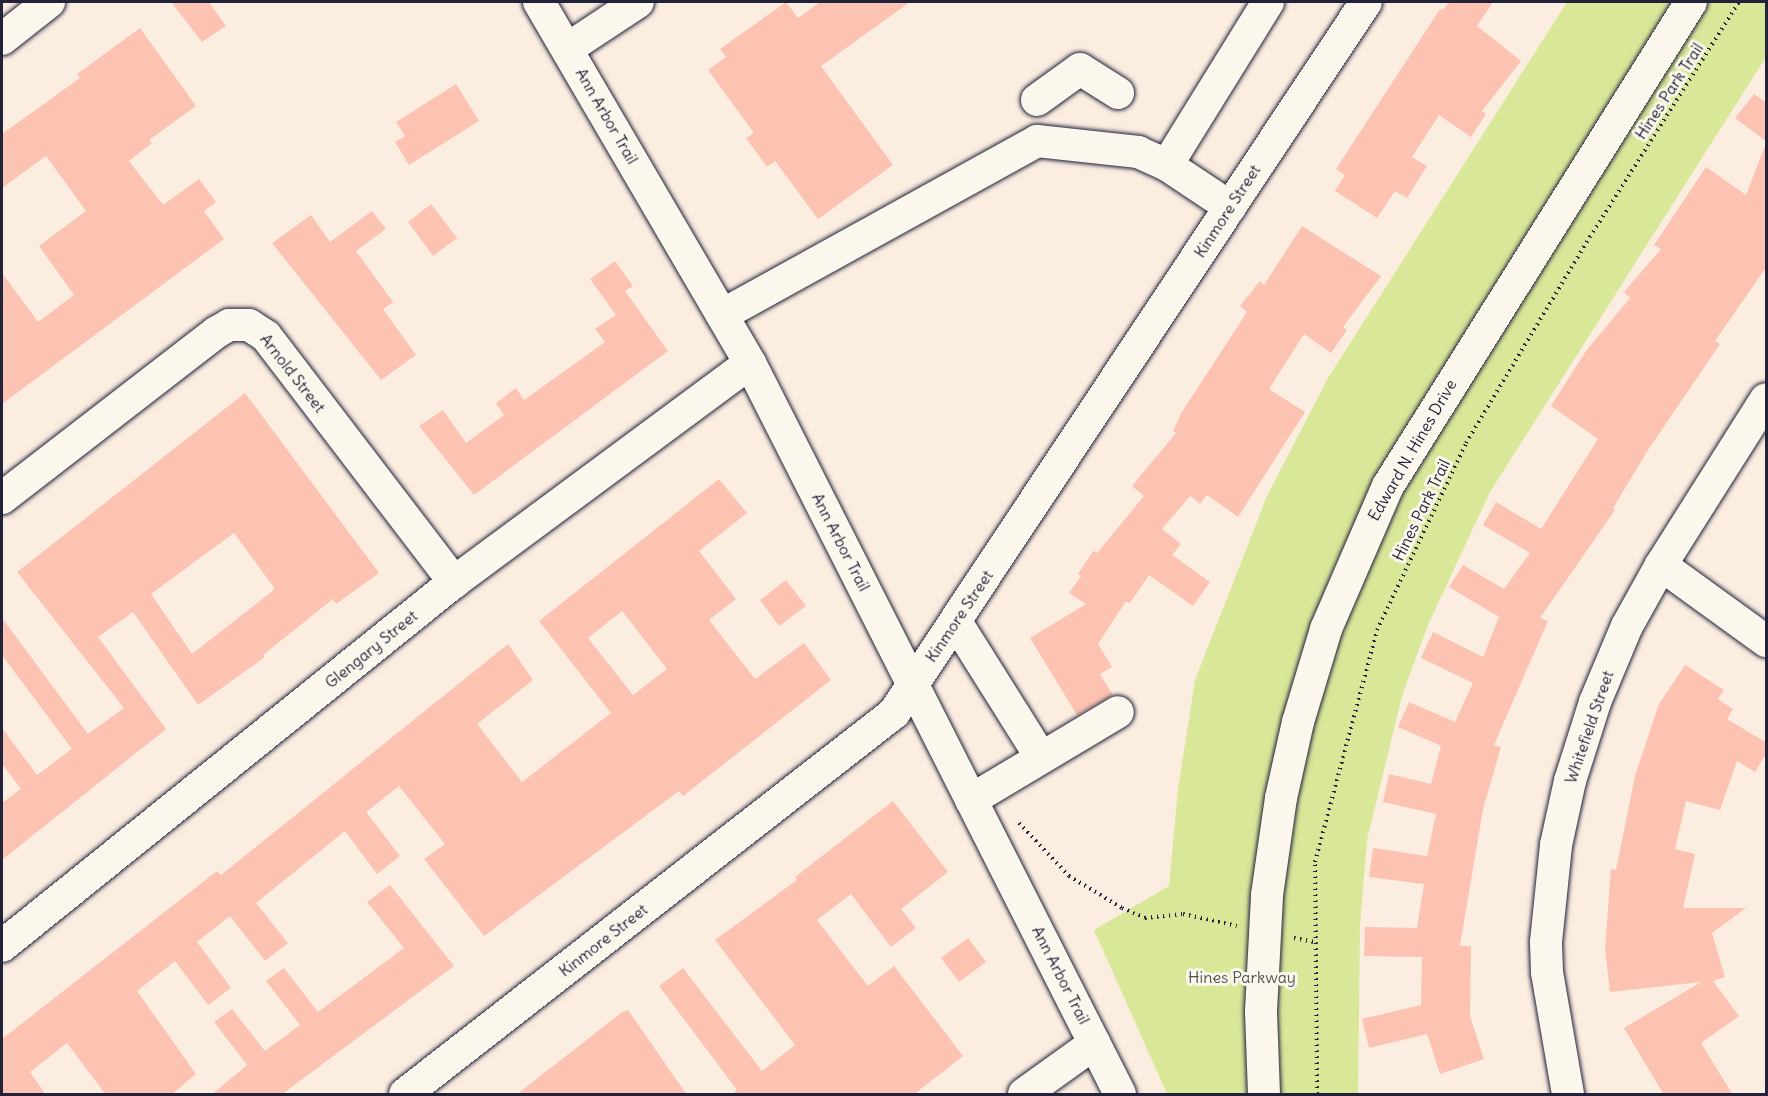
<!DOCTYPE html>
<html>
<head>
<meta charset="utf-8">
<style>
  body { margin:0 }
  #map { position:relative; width:1768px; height:1096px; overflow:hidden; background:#fbede0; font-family:Delius,sans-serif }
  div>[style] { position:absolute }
  .green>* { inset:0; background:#d9e799 }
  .building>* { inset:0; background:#fcc3b2 }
  .path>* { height:4px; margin-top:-2px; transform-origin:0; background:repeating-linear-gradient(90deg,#22223b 0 1.5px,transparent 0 6px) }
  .roads { filter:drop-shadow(0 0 2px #22223b) drop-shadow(0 0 2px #22223b) }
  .minor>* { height:32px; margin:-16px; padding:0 16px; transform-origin:16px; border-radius:16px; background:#fbf7ec }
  span { translate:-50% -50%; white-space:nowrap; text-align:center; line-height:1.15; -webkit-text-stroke:6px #fbf7ec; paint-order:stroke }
  .street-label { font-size:16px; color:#22223b }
  .park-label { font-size:16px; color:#505352 }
  .frame { position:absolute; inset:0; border:3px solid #22223b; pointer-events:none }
</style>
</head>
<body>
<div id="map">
  <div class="green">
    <i style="clip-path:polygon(1567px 2px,1766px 2px,1766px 57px,1490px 492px,1428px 625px,1402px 696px,1367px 840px,1360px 925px,1358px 1094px,1167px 1094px,1094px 930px,1169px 886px,1178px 789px,1195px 680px,1267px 496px,1328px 378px)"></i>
  </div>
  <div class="building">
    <i style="clip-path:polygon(171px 2px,209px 2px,226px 26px,202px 42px)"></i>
    <i style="clip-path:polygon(786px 2px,798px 18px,820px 2px,910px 2px,821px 66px,893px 165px,818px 219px,775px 161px,767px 167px,746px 138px,754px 133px,708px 70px,726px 57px,720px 49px)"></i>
    <i style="clip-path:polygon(1449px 2px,1493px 2px,1477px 26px,1521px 61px,1482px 111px,1486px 114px,1471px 137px,1439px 115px,1412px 157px,1427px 166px,1407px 198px,1395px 191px,1377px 218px,1335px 191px,1345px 175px,1336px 169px,1440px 9px,1443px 10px)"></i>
    <i style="clip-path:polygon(140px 28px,196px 106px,149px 140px,152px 143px,129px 161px,163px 205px,199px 179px,216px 202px,204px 211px,224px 239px,2px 404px,2px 273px,38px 322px,74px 295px,39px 246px,86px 211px,46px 156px,2px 188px,2px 134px,80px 78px,77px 74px)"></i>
    <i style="clip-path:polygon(456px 84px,479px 121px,409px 165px,395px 142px,405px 136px,396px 122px)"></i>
    <i style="clip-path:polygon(1754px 94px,1767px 103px,1767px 142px,1735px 118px)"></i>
    <i style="clip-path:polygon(1765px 146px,1767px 266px,1715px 341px,1720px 344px,1648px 450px,1613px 508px,1615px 510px,1540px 618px,1548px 621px,1494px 745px,1501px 747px,1483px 809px,1460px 946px,1471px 946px,1470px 1016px,1484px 1059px,1440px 1074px,1427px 1034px,1369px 1048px,1362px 1019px,1421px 1005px,1422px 957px,1364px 956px,1365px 927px,1417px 928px,1424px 884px,1369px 877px,1373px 848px,1427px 856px,1436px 814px,1383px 802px,1389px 774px,1431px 784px,1441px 746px,1398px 727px,1409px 702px,1455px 722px,1473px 683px,1421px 658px,1433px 632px,1483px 657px,1499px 617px,1449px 587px,1463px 565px,1504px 589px,1530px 553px,1483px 525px,1496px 502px,1541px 529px,1598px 439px,1551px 406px,1586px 351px,1630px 298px,1624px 292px,1661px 249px,1654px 245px,1706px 167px,1746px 195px)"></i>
    <i style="clip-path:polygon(431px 204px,457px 238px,433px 256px,408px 222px)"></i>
    <i style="clip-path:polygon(372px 211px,386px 229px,356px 251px,393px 302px,383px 309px,416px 355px,381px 380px,272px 243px,311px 215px,330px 242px)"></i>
    <i style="clip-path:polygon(1302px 226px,1381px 276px,1343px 327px,1347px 330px,1331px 353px,1304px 334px,1269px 389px,1305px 412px,1238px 517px,1207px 495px,1200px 504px,1190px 496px,1162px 529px,1181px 544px,1172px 555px,1210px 582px,1193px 606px,1149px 575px,1130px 603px,1126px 601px,1098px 644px,1112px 667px,1100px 674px,1113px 695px,1077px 715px,1030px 638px,1086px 604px,1069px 593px,1081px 576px,1078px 574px,1093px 551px,1097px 553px,1144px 496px,1132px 486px,1176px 433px,1173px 431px,1182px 412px,1247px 312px,1240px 306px,1260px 281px,1264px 285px)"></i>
    <i style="clip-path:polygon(615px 261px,633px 286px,625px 291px,668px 351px,474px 495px,419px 426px,443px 410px,466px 443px,504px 415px,496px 403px,516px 388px,524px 400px,605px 342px,595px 329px,616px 315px,590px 279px)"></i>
    <i style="clip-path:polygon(evenodd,245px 393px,379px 573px,336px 604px,333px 599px,263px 655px,265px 657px,198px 705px,133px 612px,98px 637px,166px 729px,2px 860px,2px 803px,21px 789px,2px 764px,2px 728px,37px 775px,72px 749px,2px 655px,2px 618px,88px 734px,124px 708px,17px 572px,245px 393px,234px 533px,275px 589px,192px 654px,151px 594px,234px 533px)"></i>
    <i style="clip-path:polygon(evenodd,719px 479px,747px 513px,699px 551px,736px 599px,709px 620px,755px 679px,804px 643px,831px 680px,683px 796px,679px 791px,484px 936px,424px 859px,445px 844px,399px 786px,366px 812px,400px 856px,377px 874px,345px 831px,256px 903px,288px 943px,265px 961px,230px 916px,197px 942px,231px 988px,208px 1005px,175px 961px,137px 991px,196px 1074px,171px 1095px,106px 1095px,67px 1043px,30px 1072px,46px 1095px,2px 1095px,2px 1039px,217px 871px,221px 875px,508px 644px,533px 680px,477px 724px,522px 782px,611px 713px,539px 621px,719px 479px,622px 611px,667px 669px,633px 695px,588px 638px,622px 611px)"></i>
    <i style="clip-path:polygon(786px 580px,806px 606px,779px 626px,760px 600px)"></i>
    <i style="clip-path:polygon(1685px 665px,1724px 690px,1718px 699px,1733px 709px,1727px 719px,1767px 743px,1767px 752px,1755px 772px,1737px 761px,1720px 810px,1686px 801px,1675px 849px,1695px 854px,1683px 908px,1746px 908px,1712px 933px,1725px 977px,1713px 981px,1739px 1016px,1701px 1043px,1733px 1095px,1664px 1095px,1624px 1028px,1701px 982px,1610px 992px,1605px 949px,1611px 869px,1616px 870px,1635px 776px,1659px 704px)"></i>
    <i style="clip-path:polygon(893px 801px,948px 872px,901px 909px,916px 928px,891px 947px,851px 894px,817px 920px,868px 986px,894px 966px,963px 1056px,913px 1095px,731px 1095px,737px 1090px,659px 986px,683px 968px,762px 1071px,795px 1045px,715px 940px,797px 880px,795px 877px)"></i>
    <i style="clip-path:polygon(390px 885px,454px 966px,281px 1095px,211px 1095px,247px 1065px,214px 1022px,232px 1009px,265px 1051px,300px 1025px,266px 981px,284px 968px,318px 1012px,404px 948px,367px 902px)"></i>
    <i style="clip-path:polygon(968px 938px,986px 962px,959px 982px,941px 958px)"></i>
    <i style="clip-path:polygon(628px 1010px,687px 1095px,516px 1095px,621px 1013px)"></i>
  </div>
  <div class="path">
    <i style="left:1019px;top:823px;width:73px;rotate:46.7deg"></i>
    <i style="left:1069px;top:876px;width:62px;rotate:31.1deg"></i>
    <i style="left:1122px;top:908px;width:25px;rotate:23deg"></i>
    <i style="left:1145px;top:918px;width:38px;rotate:-6deg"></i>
    <i style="left:1183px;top:914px;width:55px;rotate:12.5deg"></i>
    <i style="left:1294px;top:938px;width:21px;rotate:11deg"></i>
    <i style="left:1317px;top:1094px;width:232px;rotate:-90.5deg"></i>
    <i style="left:1315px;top:862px;width:240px;rotate:-75deg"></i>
    <i style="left:1377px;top:630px;width:207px;rotate:-64.5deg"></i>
    <i style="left:1466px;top:443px;width:246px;rotate:-59deg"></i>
    <i style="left:1593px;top:232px;width:272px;rotate:-57.6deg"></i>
  </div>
  <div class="roads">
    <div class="minor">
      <i style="left:539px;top:2px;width:418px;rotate:59.7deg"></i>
      <i style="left:750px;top:363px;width:819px;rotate:63.15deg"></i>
      <i style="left:2px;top:39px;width:60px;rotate:-38.2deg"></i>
      <i style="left:567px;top:49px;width:85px;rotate:-33.5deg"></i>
      <i style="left:1037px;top:100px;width:53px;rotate:-35.8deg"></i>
      <i style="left:1080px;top:69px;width:45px;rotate:32.3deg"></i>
      <i style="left:1167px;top:165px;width:192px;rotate:-58.2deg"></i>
      <i style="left:722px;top:315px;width:360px;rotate:-28.9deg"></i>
      <i style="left:1037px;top:141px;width:102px;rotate:6.2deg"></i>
      <i style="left:1138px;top:152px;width:32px;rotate:24deg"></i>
      <i style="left:1167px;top:165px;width:76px;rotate:33.7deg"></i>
      <i style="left:2px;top:498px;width:272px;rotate:-37.7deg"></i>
      <i style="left:217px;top:332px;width:14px;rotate:-30deg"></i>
      <i style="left:229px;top:325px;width:20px"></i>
      <i style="left:249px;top:325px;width:20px;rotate:33deg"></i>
      <i style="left:266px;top:336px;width:310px;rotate:52.6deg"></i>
      <i style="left:1661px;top:565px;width:130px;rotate:35.9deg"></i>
      <i style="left:956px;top:622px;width:158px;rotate:57.9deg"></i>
      <i style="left:971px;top:800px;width:171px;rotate:-30.9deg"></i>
      <i style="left:2px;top:946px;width:580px;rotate:-38.84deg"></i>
      <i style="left:454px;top:582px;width:368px;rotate:-36.5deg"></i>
      <i style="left:405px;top:1094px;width:620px;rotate:-37.92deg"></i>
      <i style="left:894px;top:713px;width:853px;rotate:-56.42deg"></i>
      <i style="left:1024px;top:1094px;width:87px;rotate:-35.7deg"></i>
      <i style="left:1264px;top:1094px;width:83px;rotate:-92.1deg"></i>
      <i style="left:1261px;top:1011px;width:116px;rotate:-87deg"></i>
      <i style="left:1267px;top:895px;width:98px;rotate:-81.8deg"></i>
      <i style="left:1281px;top:798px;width:78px;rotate:-77.4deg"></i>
      <i style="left:1298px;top:722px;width:97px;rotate:-73.2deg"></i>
      <i style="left:1326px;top:629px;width:156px;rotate:-66.6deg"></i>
      <i style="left:1388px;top:486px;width:571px;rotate:-57.95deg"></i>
      <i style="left:1568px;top:1094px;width:124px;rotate:-99.8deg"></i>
      <i style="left:1547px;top:972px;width:30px;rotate:-92deg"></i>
      <i style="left:1546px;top:942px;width:98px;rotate:-84.1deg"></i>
      <i style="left:1556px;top:845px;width:66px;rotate:-77.7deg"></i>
      <i style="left:1570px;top:781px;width:83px;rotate:-72.4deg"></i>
      <i style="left:1595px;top:702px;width:82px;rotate:-67.2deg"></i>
      <i style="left:1627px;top:626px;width:70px;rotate:-60.9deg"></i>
      <i style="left:1661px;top:565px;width:196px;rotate:-57.7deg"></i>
    </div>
  </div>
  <div class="street-label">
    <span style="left:1669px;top:91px;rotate:-57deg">Hines Park Trail</span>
    <span style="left:607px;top:116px;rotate:60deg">Ann Arbor Trail</span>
    <span style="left:1227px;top:211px;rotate:-57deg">Kinmore Street</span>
    <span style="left:293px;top:373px;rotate:52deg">Arnold Street</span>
    <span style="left:1412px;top:450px;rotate:-60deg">Edward N. Hines Drive</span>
    <span style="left:1421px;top:510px;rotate:-64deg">Hines Park Trail</span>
    <span style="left:841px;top:542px;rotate:63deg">Ann Arbor Trail</span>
    <span style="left:959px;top:616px;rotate:-56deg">Kinmore Street</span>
    <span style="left:371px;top:649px;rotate:-39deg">Glengary Street</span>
    <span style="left:1589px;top:727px;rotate:-71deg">Whitefield Street</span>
    <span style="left:603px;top:940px;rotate:-38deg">Kinmore Street</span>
    <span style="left:1061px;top:975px;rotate:63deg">Ann Arbor Trail</span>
  </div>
  <div class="park-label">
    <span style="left:1242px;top:977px">Hines Parkway</span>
  </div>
  <div class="frame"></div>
</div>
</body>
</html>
